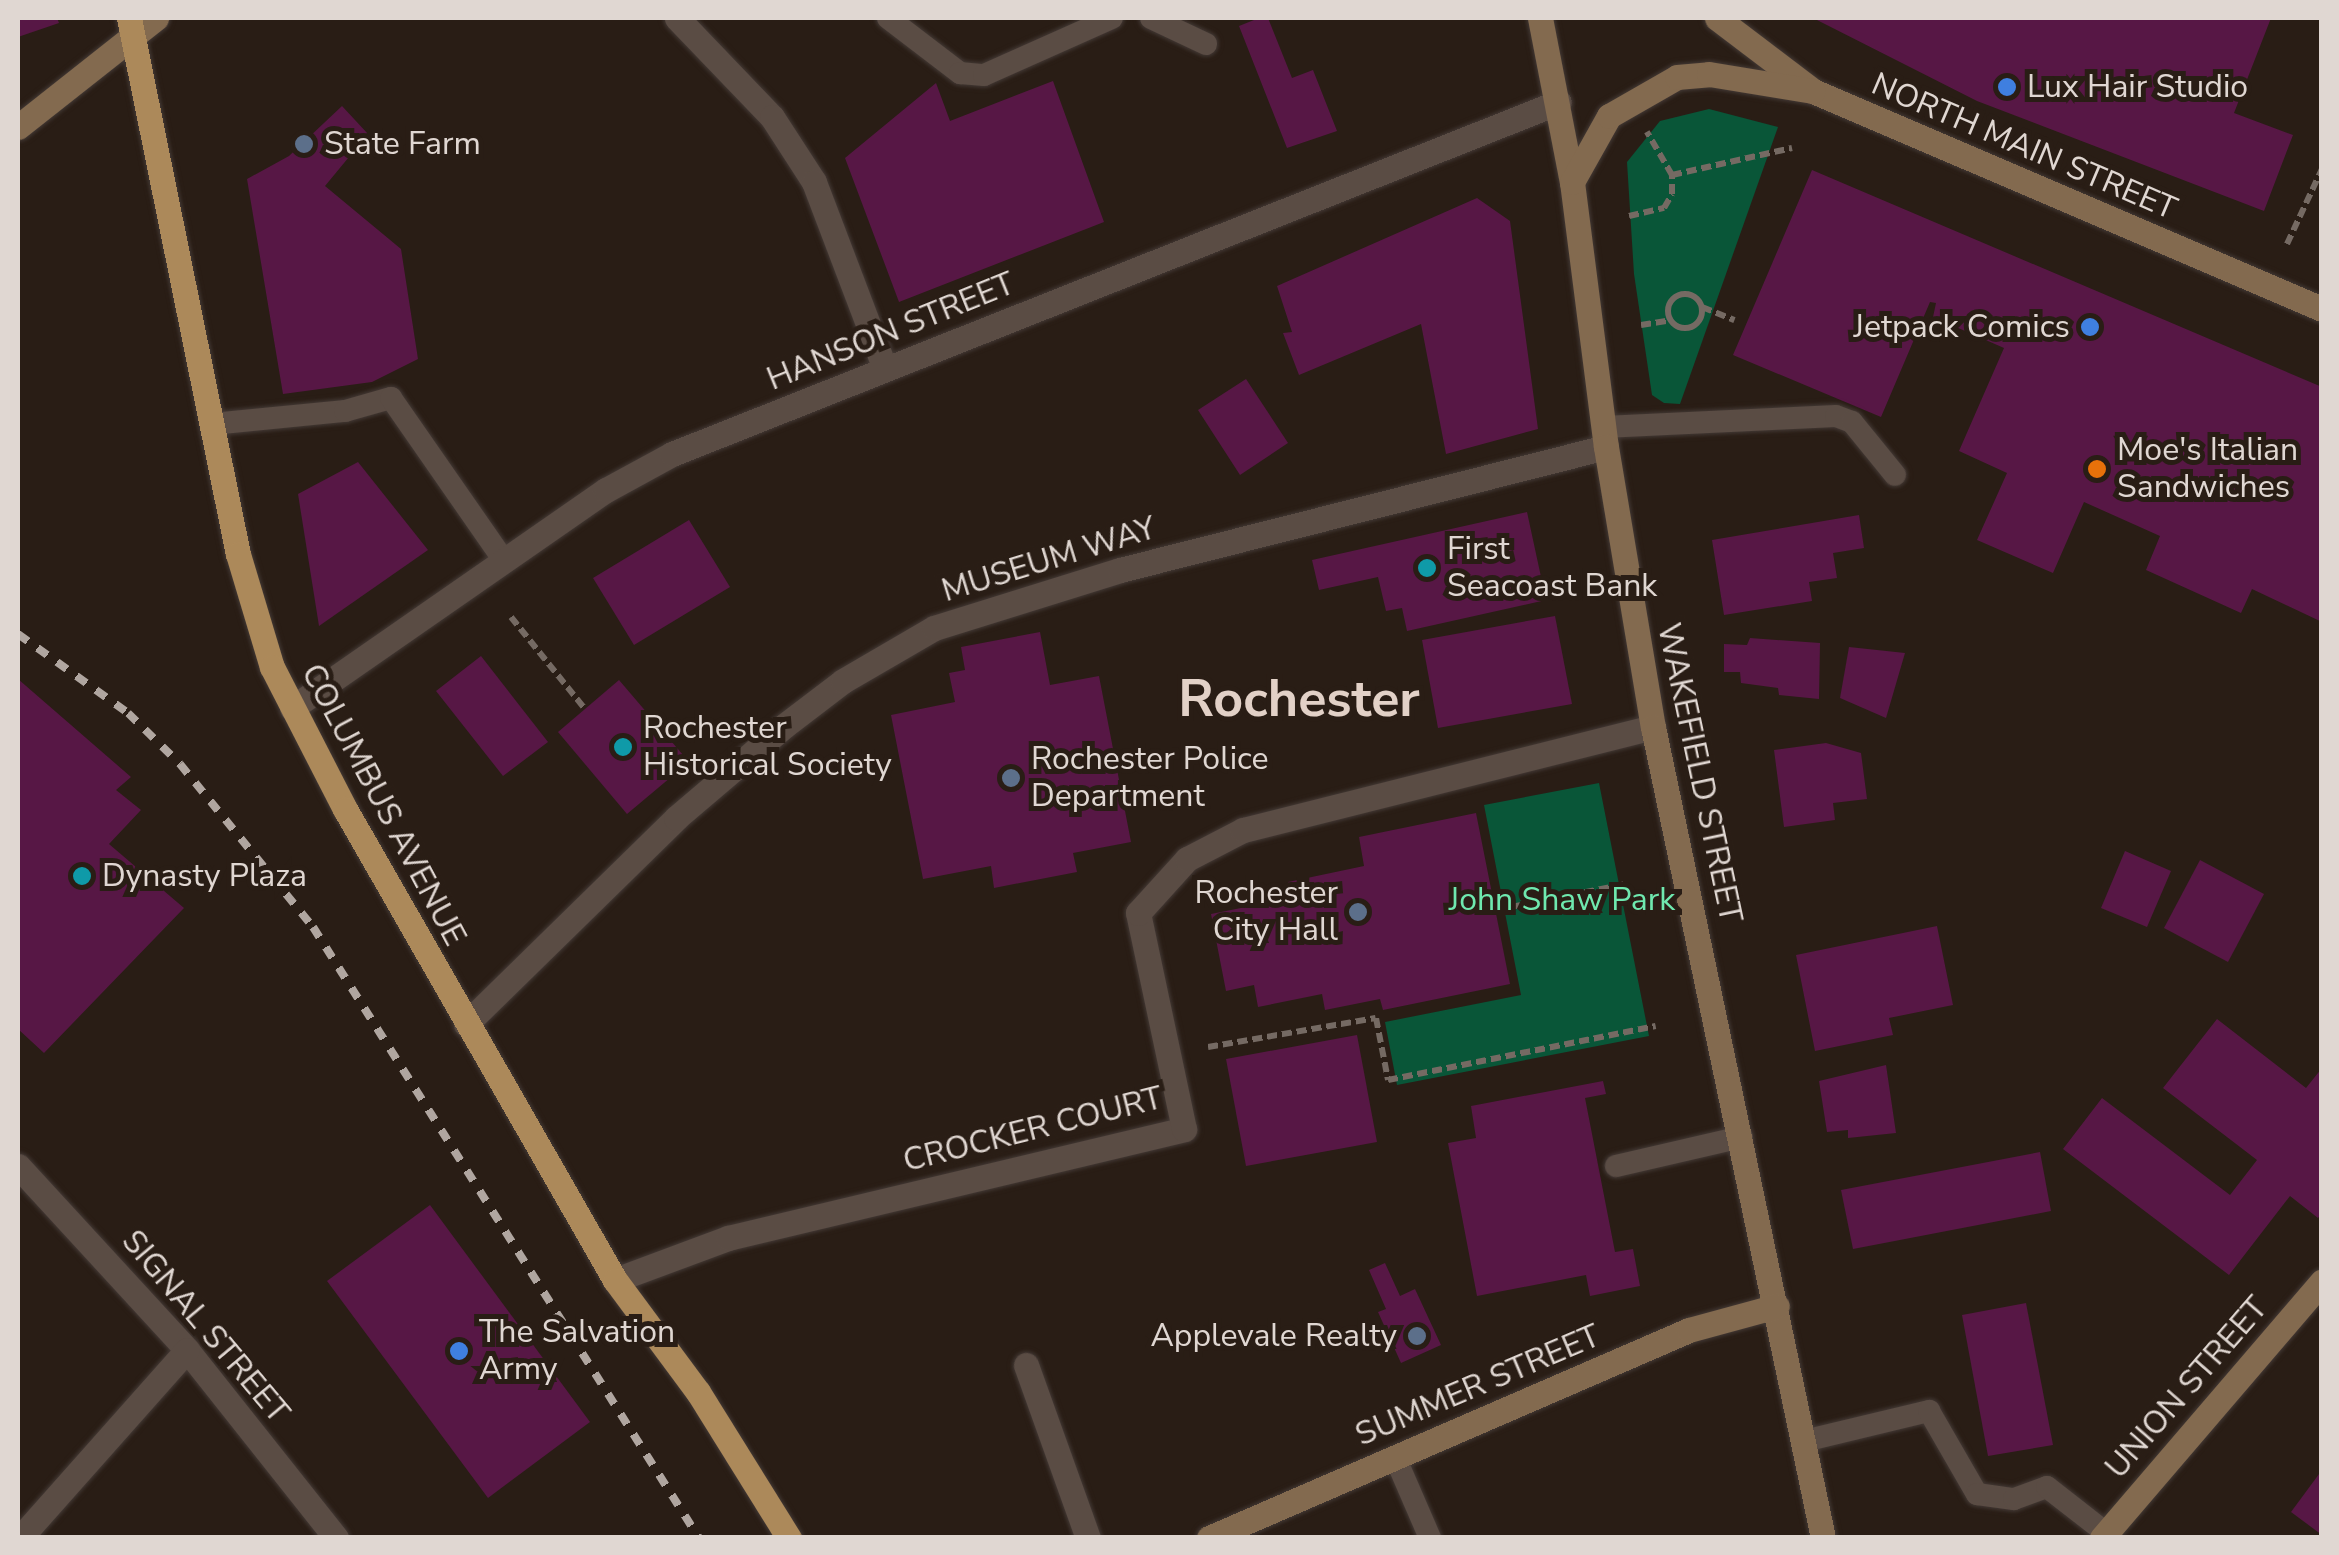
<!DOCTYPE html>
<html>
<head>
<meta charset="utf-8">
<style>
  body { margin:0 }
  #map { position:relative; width:2339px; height:1555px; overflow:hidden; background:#291d15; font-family:"Nunito Sans",sans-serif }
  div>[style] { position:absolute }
  .green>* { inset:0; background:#095638 }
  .building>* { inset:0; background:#571745 }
  .path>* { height:6px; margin-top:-3px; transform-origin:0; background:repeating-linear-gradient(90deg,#756a63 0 10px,transparent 0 15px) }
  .path>.ring { margin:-3px; padding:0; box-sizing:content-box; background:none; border:6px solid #756a63; border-radius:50% }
  .roads { filter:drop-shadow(0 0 2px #433935) drop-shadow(0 0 2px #433935) }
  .lane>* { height:22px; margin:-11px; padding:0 11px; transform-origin:11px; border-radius:11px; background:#5a4c44 }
  .street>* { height:25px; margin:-12.5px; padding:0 12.5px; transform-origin:12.5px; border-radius:12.5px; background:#5a4c44 }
  .secondary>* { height:25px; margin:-12.5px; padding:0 12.5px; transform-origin:12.5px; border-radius:12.5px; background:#836a4f }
  .primary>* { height:25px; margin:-12.5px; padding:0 12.5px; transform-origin:12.5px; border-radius:12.5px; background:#ac895a }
  .rail>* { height:8px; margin-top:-4px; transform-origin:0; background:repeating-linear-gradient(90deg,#b0a6a0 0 12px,transparent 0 24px) }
  .dots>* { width:28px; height:28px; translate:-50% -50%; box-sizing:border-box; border:5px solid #291d15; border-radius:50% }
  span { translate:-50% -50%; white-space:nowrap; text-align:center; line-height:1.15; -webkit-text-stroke:10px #291d15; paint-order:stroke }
  .poi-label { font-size:32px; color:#e0d7d2 }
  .left { translate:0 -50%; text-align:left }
  .right { translate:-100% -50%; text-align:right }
  .street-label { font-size:32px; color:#e0d7d2 }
  .park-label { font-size:32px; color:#6fe9af }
  .town-label { font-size:52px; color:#e2d1c7; font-weight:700 }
  .frame { position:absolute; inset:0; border:20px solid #e0d7d2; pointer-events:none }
</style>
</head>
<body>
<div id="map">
  <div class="green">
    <i style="clip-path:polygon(1709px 109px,1778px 127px,1680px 404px,1664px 403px,1652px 395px,1634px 274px,1627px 162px,1660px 121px)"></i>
    <i style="clip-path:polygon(1599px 783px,1649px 1036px,1397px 1085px,1385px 1022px,1521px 995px,1484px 805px)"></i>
  </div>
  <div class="building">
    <i style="clip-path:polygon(18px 18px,57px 18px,59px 23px,18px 37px)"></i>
    <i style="clip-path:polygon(1259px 18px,1268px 18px,1292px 78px,1313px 70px,1337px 131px,1287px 148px,1239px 26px)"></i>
    <i style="clip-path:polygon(1813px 18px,2271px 18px,2234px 113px,2293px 135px,2264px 211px,1977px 101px)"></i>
    <i style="clip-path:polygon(1053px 81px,1104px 222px,899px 302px,845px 158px,936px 83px,950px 121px)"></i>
    <i style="clip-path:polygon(342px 106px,368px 134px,325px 186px,401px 249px,418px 359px,372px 382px,283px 394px,247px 179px,289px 156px)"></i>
    <i style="clip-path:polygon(1812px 170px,2322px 387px,2322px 622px,2252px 589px,2241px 613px,2146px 570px,2160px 536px,2084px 502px,2053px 573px,1977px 540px,2007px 473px,1959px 451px,2004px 348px,1933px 317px,1936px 303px,1930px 302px,1881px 417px,1733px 355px)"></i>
    <i style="clip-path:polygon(1477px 198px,1510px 221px,1538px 429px,1446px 454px,1421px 324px,1299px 375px,1283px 333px,1292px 332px,1277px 286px)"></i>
    <i style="clip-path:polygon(1246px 379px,1288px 443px,1240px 475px,1198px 410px)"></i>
    <i style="clip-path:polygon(358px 462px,428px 550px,319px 626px,298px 494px)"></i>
    <i style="clip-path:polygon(1527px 512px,1546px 600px,1407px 631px,1402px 608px,1386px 611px,1378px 577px,1319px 590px,1312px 560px)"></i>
    <i style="clip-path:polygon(1859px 515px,1864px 548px,1833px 553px,1837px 578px,1809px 582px,1812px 601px,1724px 615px,1712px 540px)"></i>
    <i style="clip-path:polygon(689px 520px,730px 587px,634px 645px,593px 578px)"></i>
    <i style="clip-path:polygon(1555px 616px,1572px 704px,1438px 728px,1422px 640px)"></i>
    <i style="clip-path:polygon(1040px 632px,1050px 685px,1099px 676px,1131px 842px,1073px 853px,1077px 872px,994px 888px,991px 866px,923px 879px,891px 715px,955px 702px,949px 673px,965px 670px,961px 647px)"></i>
    <i style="clip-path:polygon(1750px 638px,1820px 643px,1819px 699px,1779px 695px,1778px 688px,1741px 683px,1740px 672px,1724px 672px,1724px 644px,1747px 645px)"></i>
    <i style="clip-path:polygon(1849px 647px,1905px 653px,1886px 718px,1840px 698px)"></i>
    <i style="clip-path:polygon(481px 656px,548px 742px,503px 776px,436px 691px)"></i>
    <i style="clip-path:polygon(18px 679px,131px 777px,116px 790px,141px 810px,109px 844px,184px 908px,44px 1053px,18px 1029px)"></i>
    <i style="clip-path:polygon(619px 680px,689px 762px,627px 814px,558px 732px)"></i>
    <i style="clip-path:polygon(1826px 743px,1861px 753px,1867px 799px,1833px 803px,1835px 820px,1784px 827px,1774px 750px)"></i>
    <i style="clip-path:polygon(1476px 813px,1510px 984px,1383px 1010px,1380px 999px,1325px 1010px,1322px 994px,1258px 1007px,1254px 985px,1226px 991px,1211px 914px,1291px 898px,1288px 882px,1364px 866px,1359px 837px)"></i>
    <i style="clip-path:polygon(2125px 851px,2171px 871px,2147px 927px,2101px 908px)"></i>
    <i style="clip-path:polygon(2200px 860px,2264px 894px,2228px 962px,2164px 928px)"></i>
    <i style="clip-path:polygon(1937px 926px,1953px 1005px,1889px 1018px,1893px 1035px,1815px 1051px,1796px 955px)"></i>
    <i style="clip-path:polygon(2217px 1019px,2306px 1088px,2322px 1068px,2322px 1213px,2318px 1218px,2290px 1196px,2229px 1275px,2063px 1149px,2102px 1098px,2230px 1195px,2257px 1160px,2163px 1088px)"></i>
    <i style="clip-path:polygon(1357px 1035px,1377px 1142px,1246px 1166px,1226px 1059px)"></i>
    <i style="clip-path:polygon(1886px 1065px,1896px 1133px,1848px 1138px,1848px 1130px,1827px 1132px,1819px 1081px)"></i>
    <i style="clip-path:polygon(1603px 1081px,1606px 1094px,1585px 1098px,1615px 1252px,1633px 1249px,1640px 1286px,1590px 1296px,1586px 1275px,1477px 1296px,1448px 1143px,1476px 1138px,1471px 1106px)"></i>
    <i style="clip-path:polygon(2040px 1152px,2051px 1211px,1853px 1249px,1841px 1190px)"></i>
    <i style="clip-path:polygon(430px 1205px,590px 1422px,488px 1498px,327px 1281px)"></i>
    <i style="clip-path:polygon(1385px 1263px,1400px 1296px,1415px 1289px,1441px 1345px,1401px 1363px,1378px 1312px,1386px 1309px,1369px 1270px)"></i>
    <i style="clip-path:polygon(2026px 1303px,2053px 1445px,1988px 1456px,1962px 1315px)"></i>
    <i style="clip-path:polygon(2322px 1470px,2322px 1535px,2291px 1512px)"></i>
  </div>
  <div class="path">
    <i style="left:1672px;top:175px;width:123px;rotate:-12.7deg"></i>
    <i style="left:1629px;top:216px;width:36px;rotate:-13deg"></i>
    <i style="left:1664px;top:208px;width:16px;rotate:-60deg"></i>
    <i style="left:1672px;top:194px;width:19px;rotate:-90deg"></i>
    <i style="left:1672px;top:175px;width:50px;rotate:-120.2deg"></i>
    <i style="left:2287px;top:244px;width:83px;rotate:-65deg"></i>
    <i class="ring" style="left:1668px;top:294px;width:28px;height:28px"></i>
    <i style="left:1702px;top:307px;width:35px;rotate:22deg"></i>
    <i style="left:1641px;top:325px;width:30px;rotate:-9deg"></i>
    <i style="left:511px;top:617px;width:118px;rotate:51.2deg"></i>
    <i style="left:1496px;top:910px;width:133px;rotate:-11.3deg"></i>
    <i style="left:1208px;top:1047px;width:170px;rotate:-9.8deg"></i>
    <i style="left:1376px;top:1018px;width:63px;rotate:79deg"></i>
    <i style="left:1388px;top:1080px;width:273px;rotate:-11.4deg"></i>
  </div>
  <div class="roads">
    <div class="lane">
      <i style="left:888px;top:18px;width:91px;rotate:37.4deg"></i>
      <i style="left:960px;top:73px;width:24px;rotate:5deg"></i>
      <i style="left:984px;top:75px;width:140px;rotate:-24deg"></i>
      <i style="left:1151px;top:18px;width:61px;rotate:25.3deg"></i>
      <i style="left:212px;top:424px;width:134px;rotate:-5.6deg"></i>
      <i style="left:345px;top:411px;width:48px;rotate:-15.8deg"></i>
      <i style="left:391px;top:398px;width:196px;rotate:55.2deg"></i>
      <i style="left:1604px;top:427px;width:232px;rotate:-2.7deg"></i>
      <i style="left:1836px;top:416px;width:17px;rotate:21deg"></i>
      <i style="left:1852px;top:422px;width:68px;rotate:50.9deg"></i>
      <i style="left:1616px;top:1166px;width:129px;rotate:-13deg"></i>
      <i style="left:1804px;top:1441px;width:129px;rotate:-13.5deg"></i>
      <i style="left:1929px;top:1411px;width:96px;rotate:60deg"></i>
      <i style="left:1977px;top:1494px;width:37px;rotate:8deg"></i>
      <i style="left:2014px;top:1499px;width:35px;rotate:-20deg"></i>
      <i style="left:2047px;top:1487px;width:75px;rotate:37.9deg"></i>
      <i style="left:1395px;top:1457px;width:88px;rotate:66.6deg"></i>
    </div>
    <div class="street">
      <i style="left:677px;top:18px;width:137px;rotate:46.2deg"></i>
      <i style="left:772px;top:117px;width:77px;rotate:57.1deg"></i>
      <i style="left:814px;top:182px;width:200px;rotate:69.2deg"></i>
      <i style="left:292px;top:708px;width:382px;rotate:-34.8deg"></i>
      <i style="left:606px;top:490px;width:75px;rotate:-28.6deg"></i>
      <i style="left:672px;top:454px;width:954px;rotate:-21.65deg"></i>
      <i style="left:466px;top:1024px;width:294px;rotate:-44.4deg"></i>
      <i style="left:676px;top:818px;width:142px;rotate:-40.4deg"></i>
      <i style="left:784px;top:726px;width:74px;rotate:-37.3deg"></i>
      <i style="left:843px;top:681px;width:105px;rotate:-30.2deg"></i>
      <i style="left:934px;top:628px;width:195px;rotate:-17.3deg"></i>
      <i style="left:1120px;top:570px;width:501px;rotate:-14.2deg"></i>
      <i style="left:18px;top:1166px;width:250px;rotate:47.4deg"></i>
      <i style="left:187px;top:1350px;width:240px;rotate:51.6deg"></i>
      <i style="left:615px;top:1280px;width:121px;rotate:-20.4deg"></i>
      <i style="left:728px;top:1238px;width:469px;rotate:-13.4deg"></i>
      <i style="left:1184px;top:1129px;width:221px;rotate:-102deg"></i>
      <i style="left:1138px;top:913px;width:73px;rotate:-47.8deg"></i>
      <i style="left:1187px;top:859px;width:63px;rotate:-27.4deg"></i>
      <i style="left:1243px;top:830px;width:423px;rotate:-14.1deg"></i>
      <i style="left:1026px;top:1365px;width:184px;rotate:70.3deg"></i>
      <i style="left:20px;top:1538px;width:251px;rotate:-48.4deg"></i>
    </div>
    <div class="secondary">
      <i style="left:1540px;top:18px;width:167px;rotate:79deg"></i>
      <i style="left:1572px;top:182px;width:267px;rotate:82.7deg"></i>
      <i style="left:1606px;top:447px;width:284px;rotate:80.5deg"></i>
      <i style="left:1653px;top:727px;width:829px;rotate:78.16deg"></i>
      <i style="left:1717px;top:18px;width:121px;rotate:37.2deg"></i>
      <i style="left:1813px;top:91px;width:554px;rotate:23.19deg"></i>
      <i style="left:18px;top:127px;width:176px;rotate:-38.3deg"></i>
      <i style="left:1572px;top:182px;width:76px;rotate:-60.7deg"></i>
      <i style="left:1609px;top:116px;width:78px;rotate:-29.8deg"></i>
      <i style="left:1677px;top:77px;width:32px;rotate:-5deg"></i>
      <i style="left:1709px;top:74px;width:105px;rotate:9.3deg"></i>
      <i style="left:1209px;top:1538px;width:523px;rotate:-23.43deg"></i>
      <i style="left:1689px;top:1330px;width:91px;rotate:-15.3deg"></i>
      <i style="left:2102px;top:1538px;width:338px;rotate:-49.4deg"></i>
    </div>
    <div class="primary">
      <i style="left:129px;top:18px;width:547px;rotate:78.51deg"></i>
      <i style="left:238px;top:554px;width:118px;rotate:73.3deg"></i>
      <i style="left:272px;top:667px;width:160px;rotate:62.8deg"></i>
      <i style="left:345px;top:809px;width:543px;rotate:60.18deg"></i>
      <i style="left:615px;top:1280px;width:139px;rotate:53.5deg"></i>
      <i style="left:698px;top:1392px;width:172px;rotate:58.1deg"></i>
    </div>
  </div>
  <div class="rail">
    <i style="left:18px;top:634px;width:135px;rotate:35.7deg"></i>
    <i style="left:128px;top:713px;width:73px;rotate:44.4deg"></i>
    <i style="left:180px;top:764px;width:210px;rotate:50.8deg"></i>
    <i style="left:313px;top:927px;width:723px;rotate:57.72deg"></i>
  </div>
  <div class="dots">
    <i style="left:2007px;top:87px;background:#3f7fe0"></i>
    <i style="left:304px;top:144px;background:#5c6f8a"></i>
    <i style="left:2090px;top:327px;background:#3f7fe0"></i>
    <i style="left:2097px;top:469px;background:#e8710a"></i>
    <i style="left:1427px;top:568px;background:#0f9aa8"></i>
    <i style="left:623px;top:747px;background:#0f9aa8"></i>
    <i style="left:1011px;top:778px;background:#5c6f8a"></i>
    <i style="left:82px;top:876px;background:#0f9aa8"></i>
    <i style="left:1358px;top:912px;background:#5c6f8a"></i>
    <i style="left:1417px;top:1336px;background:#5c6f8a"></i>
    <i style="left:459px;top:1351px;background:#3f7fe0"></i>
  </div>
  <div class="poi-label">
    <span class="left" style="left:2027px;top:87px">Lux Hair Studio</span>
    <span class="left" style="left:324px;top:144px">State Farm</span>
    <span class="right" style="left:2070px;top:327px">Jetpack Comics</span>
    <span class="left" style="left:2117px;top:469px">Moe's Italian<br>Sandwiches</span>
    <span class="left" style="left:1447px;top:568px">First<br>Seacoast Bank</span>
    <span class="left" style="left:643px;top:747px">Rochester<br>Historical Society</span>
    <span class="left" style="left:1031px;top:778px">Rochester Police<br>Department</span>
    <span class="left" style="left:102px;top:876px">Dynasty Plaza</span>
    <span class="right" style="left:1338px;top:912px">Rochester<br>City Hall</span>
    <span class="left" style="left:479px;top:1351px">The Salvation<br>Army</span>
    <span class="right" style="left:1397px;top:1336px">Applevale Realty</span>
  </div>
  <div class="street-label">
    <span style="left:2024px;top:147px;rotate:23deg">NORTH MAIN STREET</span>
    <span style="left:891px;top:332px;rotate:-22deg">HANSON STREET</span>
    <span style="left:1049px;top:560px;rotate:-17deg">MUSEUM WAY</span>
    <span style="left:1699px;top:773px;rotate:78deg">WAKEFIELD STREET</span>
    <span style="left:383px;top:805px;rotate:62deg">COLUMBUS AVENUE</span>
    <span style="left:1033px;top:1130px;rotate:-14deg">CROCKER COURT</span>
    <span style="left:205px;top:1327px;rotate:50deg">SIGNAL STREET</span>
    <span style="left:1478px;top:1386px;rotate:-23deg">SUMMER STREET</span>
    <span style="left:2187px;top:1388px;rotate:-49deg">UNION STREET</span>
  </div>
  <div class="park-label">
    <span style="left:1562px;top:900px">John Shaw Park</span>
  </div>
  <div class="town-label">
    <span style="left:1299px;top:699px">Rochester</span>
  </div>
  <div class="frame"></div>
</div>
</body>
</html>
